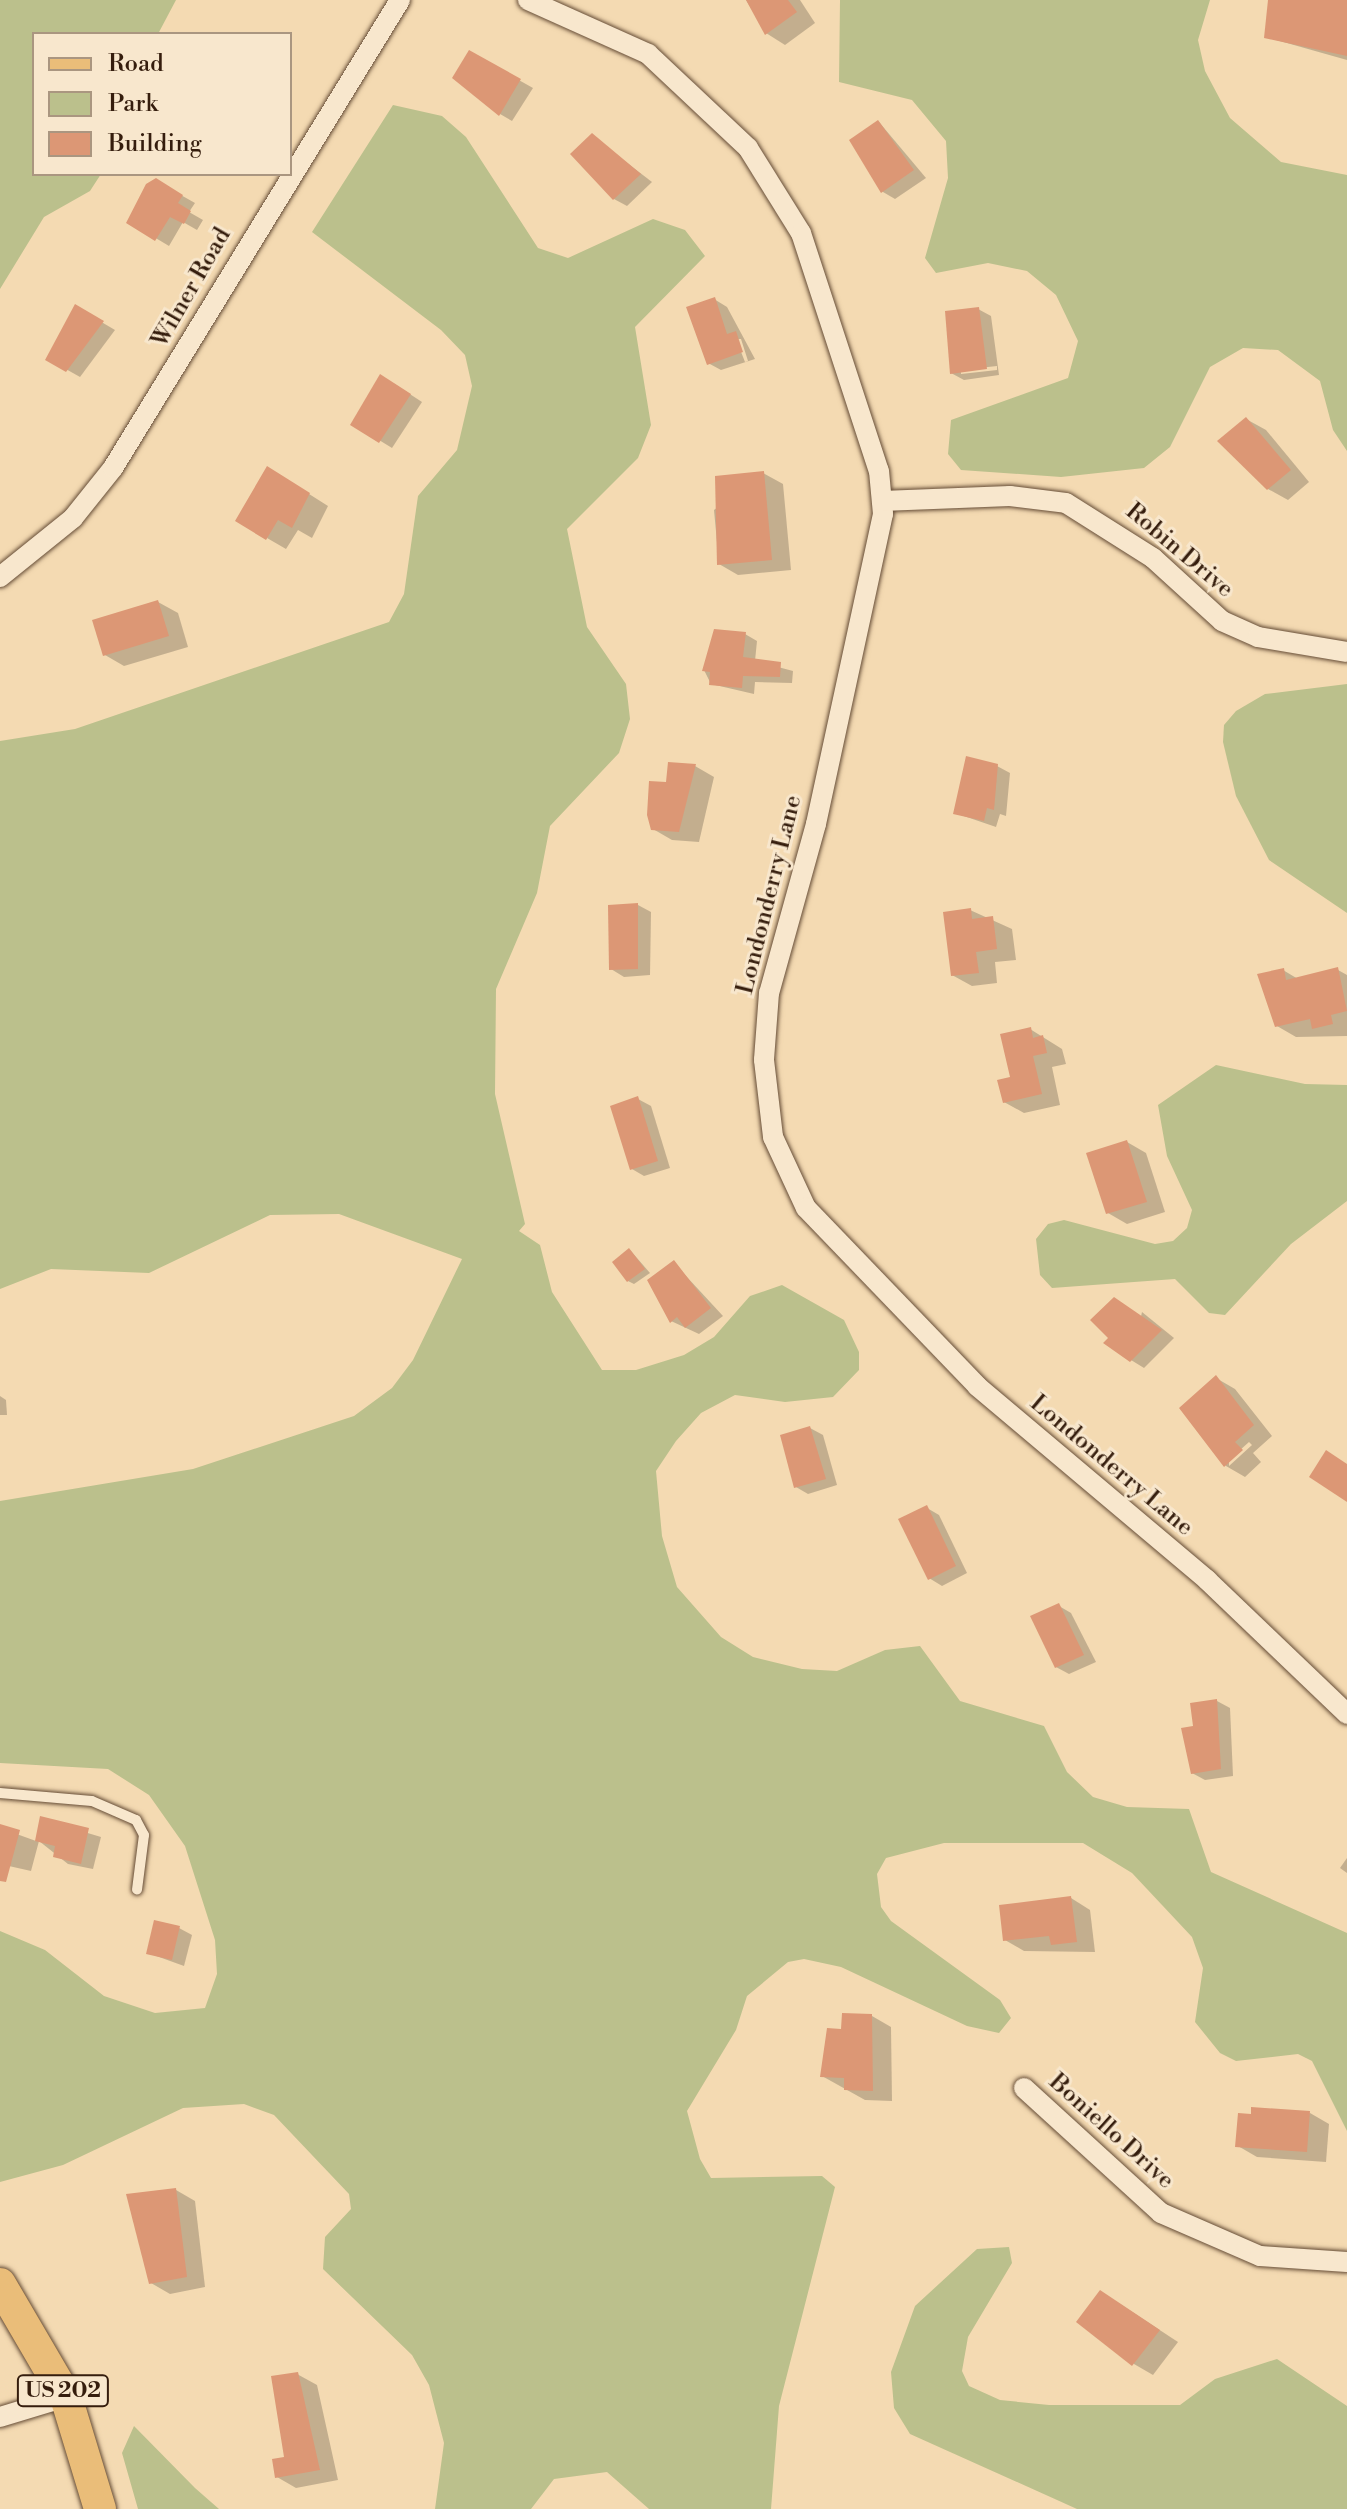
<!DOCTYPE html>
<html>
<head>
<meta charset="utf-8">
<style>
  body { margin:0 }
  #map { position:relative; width:1347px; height:2509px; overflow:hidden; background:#f4dab2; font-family:"Libre Bodoni",serif }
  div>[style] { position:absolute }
  .green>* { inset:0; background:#bbc08c }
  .shadow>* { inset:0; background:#0003 }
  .building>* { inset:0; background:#dc9775 }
  .roads { filter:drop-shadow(0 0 2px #654c36) drop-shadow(0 0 2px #654c36) }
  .lane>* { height:10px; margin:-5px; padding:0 5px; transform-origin:5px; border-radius:5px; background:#f8e7cd }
  .street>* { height:20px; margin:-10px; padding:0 10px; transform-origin:10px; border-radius:10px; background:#f8e7cd }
  .primary>* { height:32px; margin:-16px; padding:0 16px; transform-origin:16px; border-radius:16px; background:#eabd79 }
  span { translate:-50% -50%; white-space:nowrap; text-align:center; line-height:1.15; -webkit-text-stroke:6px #f8e7cd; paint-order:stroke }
  .shield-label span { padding:2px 6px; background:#f8e7cd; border:2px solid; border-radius:6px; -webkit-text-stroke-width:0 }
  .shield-label { font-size:22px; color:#351d0d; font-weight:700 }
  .street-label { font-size:24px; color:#351d0d }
  .legend { position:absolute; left:32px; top:32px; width:260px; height:144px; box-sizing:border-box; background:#f8e7cd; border:2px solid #aa9680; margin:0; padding:10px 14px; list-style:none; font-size:24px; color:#351d0d }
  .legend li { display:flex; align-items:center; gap:16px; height:40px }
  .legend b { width:40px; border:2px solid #aa9680 }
</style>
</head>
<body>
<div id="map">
  <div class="green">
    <i style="clip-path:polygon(0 0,176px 0,158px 34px,34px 34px,34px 174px,101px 174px,90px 191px,44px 217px,0 289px)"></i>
    <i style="clip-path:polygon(840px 0,1210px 0,1198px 40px,1205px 71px,1230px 118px,1281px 162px,1347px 175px,1347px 451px,1333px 430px,1320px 381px,1278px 350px,1243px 348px,1210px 367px,1170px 447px,1144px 468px,1061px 477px,961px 470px,948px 454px,951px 420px,1068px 378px,1078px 341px,1056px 295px,1027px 271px,988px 263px,936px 273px,925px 258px,948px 178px,946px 141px,912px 100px,839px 82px)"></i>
    <i style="clip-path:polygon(393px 105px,442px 116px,466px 137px,538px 248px,568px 258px,653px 219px,685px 230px,705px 256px,635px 327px,651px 425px,638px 458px,567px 529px,587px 627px,626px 684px,630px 719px,619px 753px,550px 826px,537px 893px,496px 989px,495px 1094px,525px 1224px,519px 1231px,540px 1245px,552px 1292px,602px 1370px,636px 1370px,684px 1355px,714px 1337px,750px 1296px,782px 1285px,844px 1320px,859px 1352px,859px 1370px,833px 1397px,785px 1402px,735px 1395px,701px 1413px,676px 1441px,656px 1471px,662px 1536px,677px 1587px,721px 1637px,753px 1657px,802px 1669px,837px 1671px,885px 1650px,920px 1646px,960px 1701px,1044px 1726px,1067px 1772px,1093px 1797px,1127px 1807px,1189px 1809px,1211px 1872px,1347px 1933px,1347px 2131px,1312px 2061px,1298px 2054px,1236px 2061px,1220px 2053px,1195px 2022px,1203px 1968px,1192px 1937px,1132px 1873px,1083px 1843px,944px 1843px,886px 1858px,877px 1874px,881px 1907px,891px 1921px,1000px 2000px,1011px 2018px,999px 2033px,967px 2026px,841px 1967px,804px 1959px,788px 1962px,747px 1996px,736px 2030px,687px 2111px,700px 2159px,711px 2178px,822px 2176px,835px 2187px,779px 2406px,771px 2509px,649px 2509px,607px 2472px,554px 2479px,531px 2509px,435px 2509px,444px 2443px,429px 2385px,412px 2355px,323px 2269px,325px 2237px,351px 2209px,349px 2194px,274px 2115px,244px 2104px,183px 2108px,63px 2165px,0 2182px,0 1931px,45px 1950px,104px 1996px,155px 2013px,205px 2008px,217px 1974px,215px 1940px,185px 1846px,149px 1795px,108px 1769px,0 1763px,0 1501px,193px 1469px,354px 1416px,392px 1388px,413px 1360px,462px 1259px,339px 1214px,270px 1215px,149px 1273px,51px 1269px,0 1289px,0 741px,75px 729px,389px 622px,404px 594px,418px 496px,457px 450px,472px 386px,465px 355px,441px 330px,312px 232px)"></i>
    <i style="clip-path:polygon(1347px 684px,1347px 913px,1269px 860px,1236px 796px,1223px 742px,1224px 725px,1236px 711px,1265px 694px)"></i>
    <i style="clip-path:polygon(1216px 1065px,1305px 1084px,1347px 1085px,1347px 1201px,1291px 1244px,1225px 1315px,1209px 1313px,1175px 1279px,1052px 1288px,1040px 1275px,1036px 1239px,1048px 1224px,1064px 1220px,1155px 1244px,1173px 1241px,1187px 1228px,1192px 1210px,1167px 1156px,1158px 1105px)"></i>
    <i style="clip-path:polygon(1009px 2247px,1012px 2263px,968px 2337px,962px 2371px,969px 2386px,1000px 2400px,1049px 2405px,1180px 2405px,1215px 2379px,1277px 2359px,1347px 2406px,1347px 2509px,1077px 2509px,910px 2434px,894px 2408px,891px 2372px,915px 2306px,977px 2249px)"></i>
    <i style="clip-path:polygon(134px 2426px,195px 2488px,219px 2509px,138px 2509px,122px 2453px)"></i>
  </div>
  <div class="shadow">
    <i style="clip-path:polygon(746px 0,800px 0,815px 23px,785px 45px,766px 33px)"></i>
    <i style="clip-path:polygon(1270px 0,1347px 0,1347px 60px,1266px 37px)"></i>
    <i style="clip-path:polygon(470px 53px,533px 88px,512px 121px,500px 114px)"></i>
    <i style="clip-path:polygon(879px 122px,926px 178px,895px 199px,883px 192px,852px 141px)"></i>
    <i style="clip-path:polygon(592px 136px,652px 182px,627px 206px,614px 199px)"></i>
    <i style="clip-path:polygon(156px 181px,195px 203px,189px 212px,203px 220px,197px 230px,183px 222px,169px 246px,129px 222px)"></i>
    <i style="clip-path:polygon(evenodd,714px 299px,727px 307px,755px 359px,721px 370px,708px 363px,714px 299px,736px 339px,741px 339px,748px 361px,745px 362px,736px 339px)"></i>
    <i style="clip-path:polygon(76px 307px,115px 330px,80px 377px,48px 359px)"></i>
    <i style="clip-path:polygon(evenodd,978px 309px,991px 316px,999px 375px,964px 380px,951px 373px,978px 309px,997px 366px,997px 370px,961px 374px,961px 370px,997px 366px)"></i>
    <i style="clip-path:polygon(393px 383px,422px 402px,392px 448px,353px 424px)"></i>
    <i style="clip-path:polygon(1246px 419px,1266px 430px,1309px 482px,1288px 500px,1268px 489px)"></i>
    <i style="clip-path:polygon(763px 473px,783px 484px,791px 570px,738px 575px,719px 564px,714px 510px)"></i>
    <i style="clip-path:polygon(287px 480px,328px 506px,312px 538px,298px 530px,286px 549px,267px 538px)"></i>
    <i style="clip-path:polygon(158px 602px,178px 613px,188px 647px,124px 666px,105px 655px)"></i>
    <i style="clip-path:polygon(745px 634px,757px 641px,755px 661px,793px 671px,792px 683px,755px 682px,754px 694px,711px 684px,704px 670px)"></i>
    <i style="clip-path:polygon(695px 766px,714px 777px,699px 842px,672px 840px,653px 829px,668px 784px)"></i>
    <i style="clip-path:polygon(997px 766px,1010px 773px,1006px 816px,1000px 814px,996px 827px,955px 813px)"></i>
    <i style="clip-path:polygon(638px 905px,651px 912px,650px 975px,624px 977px,611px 969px)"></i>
    <i style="clip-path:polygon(970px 910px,1012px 929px,1016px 960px,995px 962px,997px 983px,972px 986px,952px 975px)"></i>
    <i style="clip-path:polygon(1283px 970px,1298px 979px,1338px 970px,1347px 975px,1347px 1036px,1296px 1037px,1277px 1026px)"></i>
    <i style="clip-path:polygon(1030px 1029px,1062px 1049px,1066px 1064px,1052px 1067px,1060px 1105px,1024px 1113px,1004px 1102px)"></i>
    <i style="clip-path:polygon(638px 1099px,651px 1106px,670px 1168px,644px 1176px,632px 1169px)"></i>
    <i style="clip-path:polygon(1127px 1142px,1146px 1153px,1165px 1212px,1127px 1224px,1108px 1213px)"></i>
    <i style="clip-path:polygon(630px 1250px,650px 1273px,634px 1284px,628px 1281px)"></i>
    <i style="clip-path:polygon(674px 1263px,723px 1316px,699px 1334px,671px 1321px)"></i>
    <i style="clip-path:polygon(1142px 1312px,1174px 1338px,1144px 1368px,1131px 1360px)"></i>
    <i style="clip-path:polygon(evenodd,1216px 1378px,1235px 1389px,1272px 1436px,1253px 1453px,1261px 1462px,1245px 1477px,1226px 1466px,1182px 1408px,1216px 1378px,1249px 1442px,1252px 1445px,1229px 1466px,1229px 1460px,1249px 1442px)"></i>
    <i style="clip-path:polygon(0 1396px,6px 1400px,7px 1415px,0 1415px)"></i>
    <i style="clip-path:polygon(810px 1428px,823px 1435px,837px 1485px,808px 1494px,796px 1487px)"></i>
    <i style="clip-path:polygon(927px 1508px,939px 1515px,967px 1573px,942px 1586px,929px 1578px)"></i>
    <i style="clip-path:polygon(1059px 1606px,1071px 1613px,1096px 1662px,1069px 1674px,1056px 1667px)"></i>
    <i style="clip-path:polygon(1217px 1701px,1230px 1708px,1233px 1776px,1205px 1780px,1192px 1773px)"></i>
    <i style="clip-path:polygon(41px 1819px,101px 1837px,93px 1869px,68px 1864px,39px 1841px,31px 1871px,0 1864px,0 1828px,36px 1841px)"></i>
    <i style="clip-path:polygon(1347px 1858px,1347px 1873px,1340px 1868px)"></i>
    <i style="clip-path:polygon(1071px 1898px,1090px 1910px,1095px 1952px,1024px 1951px,1005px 1940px)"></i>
    <i style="clip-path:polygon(179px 1928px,192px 1935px,184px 1966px,148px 1953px)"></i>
    <i style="clip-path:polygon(872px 2016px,891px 2027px,892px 2101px,865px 2100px,822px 2076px,843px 2031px)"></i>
    <i style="clip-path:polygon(1310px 2113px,1329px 2124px,1326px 2162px,1257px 2157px,1238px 2146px)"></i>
    <i style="clip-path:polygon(176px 2190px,195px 2201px,205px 2287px,170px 2294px,151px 2283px)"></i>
    <i style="clip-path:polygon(1120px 2304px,1178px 2342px,1153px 2375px,1134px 2364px)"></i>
    <i style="clip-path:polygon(297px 2374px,317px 2385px,338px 2480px,296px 2488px,277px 2477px,287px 2459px)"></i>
  </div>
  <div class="building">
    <i style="clip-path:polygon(746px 0,788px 0,797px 12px,765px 35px)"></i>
    <i style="clip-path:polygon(1268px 0,1347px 0,1347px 56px,1264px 38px)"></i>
    <i style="clip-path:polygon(469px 50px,521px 79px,499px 116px,452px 78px)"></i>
    <i style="clip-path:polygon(878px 120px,914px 170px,881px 193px,849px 140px)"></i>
    <i style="clip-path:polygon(592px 133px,641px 174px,613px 200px,570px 154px)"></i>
    <i style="clip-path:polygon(156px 178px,183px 195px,178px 203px,191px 211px,184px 224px,170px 217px,155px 241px,126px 223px,146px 184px)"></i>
    <i style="clip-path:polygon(715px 297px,727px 334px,736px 331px,743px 352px,707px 365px,686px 307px)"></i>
    <i style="clip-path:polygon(75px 304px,104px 321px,66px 372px,45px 360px)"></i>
    <i style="clip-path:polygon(979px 307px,987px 369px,950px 374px,945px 311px)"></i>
    <i style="clip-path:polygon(380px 374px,411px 394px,379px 443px,350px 425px)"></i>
    <i style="clip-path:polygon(1246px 417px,1291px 470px,1267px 490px,1217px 441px)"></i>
    <i style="clip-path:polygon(267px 466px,310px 493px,292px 528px,278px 520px,266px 540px,235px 521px)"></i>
    <i style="clip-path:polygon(764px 471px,772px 560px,717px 565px,715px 476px)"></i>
    <i style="clip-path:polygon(158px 600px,169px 636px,103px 656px,92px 620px)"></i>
    <i style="clip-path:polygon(714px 629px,746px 632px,743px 657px,781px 662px,780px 677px,743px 676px,742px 688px,709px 685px,710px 672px,702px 671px)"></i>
    <i style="clip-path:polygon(966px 756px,998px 764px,994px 810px,987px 808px,984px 821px,953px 814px)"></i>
    <i style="clip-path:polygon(668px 762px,696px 764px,679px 832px,651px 830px,647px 815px,649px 781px,666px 782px)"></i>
    <i style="clip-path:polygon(638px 903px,638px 969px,609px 970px,608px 905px)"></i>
    <i style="clip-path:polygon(971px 908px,972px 919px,993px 916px,997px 949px,976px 952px,979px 973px,951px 976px,943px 912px)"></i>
    <i style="clip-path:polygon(1338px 967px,1347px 1011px,1331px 1015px,1333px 1024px,1312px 1029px,1310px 1019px,1275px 1027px,1257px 974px,1284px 968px,1286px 980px)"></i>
    <i style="clip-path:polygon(1031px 1027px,1033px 1038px,1043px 1035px,1047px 1053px,1033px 1056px,1042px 1094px,1003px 1103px,997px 1080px,1010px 1077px,1000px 1034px)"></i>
    <i style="clip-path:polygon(638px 1096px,658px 1161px,630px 1170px,610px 1106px)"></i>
    <i style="clip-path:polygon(1127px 1140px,1147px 1202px,1106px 1214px,1086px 1153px)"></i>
    <i style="clip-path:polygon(629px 1248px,645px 1269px,627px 1282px,612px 1262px)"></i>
    <i style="clip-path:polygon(674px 1260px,711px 1308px,685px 1328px,677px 1317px,670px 1323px,647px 1280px)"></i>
    <i style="clip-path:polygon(1114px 1297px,1162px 1330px,1130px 1362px,1103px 1343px,1108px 1338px,1090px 1320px)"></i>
    <i style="clip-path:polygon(1216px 1375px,1254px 1425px,1235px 1442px,1243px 1450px,1224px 1467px,1179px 1408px)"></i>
    <i style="clip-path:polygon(810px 1426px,826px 1479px,794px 1488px,780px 1435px)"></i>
    <i style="clip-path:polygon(1326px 1450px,1347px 1464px,1347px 1502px,1309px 1477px)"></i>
    <i style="clip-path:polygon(927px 1505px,956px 1566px,928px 1580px,898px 1519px)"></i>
    <i style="clip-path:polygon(1059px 1603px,1084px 1655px,1055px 1668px,1030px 1616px)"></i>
    <i style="clip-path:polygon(1217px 1699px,1221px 1769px,1191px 1774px,1181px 1728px,1193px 1726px,1190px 1703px)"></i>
    <i style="clip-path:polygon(40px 1816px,89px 1828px,81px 1864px,53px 1857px,55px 1846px,35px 1841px)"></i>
    <i style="clip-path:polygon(0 1824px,20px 1830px,6px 1882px,0 1881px)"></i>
    <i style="clip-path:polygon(1071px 1896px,1077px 1942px,1051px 1945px,1049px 1936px,1003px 1941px,999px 1905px)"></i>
    <i style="clip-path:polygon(154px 1920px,180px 1926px,172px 1960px,146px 1954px)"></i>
    <i style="clip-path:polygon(842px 2013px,872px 2014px,873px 2091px,844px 2090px,844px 2078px,820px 2077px,827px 2028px,841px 2029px)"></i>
    <i style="clip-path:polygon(1251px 2107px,1310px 2111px,1307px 2152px,1235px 2147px,1238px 2113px,1251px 2114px)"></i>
    <i style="clip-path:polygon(176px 2188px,187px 2277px,149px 2284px,126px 2194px)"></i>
    <i style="clip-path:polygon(1100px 2290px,1160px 2330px,1132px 2366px,1076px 2322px)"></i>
    <i style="clip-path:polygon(298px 2372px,320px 2470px,275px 2478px,272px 2459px,284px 2457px,271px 2376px)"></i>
  </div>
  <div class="roads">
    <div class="lane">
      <i style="left:0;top:1793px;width:92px;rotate:5deg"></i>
      <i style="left:92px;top:1801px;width:48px;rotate:23.4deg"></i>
      <i style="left:136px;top:1820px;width:17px;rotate:62deg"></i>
      <i style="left:144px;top:1835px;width:55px;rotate:97.3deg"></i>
    </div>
    <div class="street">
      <i style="left:528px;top:0;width:132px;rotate:24.2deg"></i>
      <i style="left:648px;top:54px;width:137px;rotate:43.2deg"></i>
      <i style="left:748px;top:148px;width:100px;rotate:58.1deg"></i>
      <i style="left:801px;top:233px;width:250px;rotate:71.9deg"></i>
      <i style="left:879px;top:471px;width:43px;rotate:84.7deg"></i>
      <i style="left:883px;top:514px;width:317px;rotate:102.2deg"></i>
      <i style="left:816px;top:824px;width:175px;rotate:105.5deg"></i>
      <i style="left:769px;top:993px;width:67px;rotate:94.3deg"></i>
      <i style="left:764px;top:1060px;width:78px;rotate:83.3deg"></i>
      <i style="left:773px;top:1137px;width:78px;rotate:65.1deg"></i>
      <i style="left:806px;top:1208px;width:247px;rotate:46.1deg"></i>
      <i style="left:977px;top:1386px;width:301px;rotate:40.1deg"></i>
      <i style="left:1207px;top:1580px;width:194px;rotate:43.7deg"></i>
      <i style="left:882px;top:501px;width:128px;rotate:-2.2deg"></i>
      <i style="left:1010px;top:496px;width:56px;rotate:7.1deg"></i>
      <i style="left:1066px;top:503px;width:103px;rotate:32.3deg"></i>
      <i style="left:1153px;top:558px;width:93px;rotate:42.4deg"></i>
      <i style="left:1222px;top:621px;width:39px;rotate:24deg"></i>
      <i style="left:1258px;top:637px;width:90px;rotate:9.6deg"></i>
      <i style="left:0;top:577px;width:94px;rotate:-38.9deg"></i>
      <i style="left:73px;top:518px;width:64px;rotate:-51.3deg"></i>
      <i style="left:113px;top:468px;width:549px;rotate:-58.48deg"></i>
      <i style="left:1024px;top:2088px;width:185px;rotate:42.4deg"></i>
      <i style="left:1161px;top:2213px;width:108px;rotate:23.5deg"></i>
      <i style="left:1260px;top:2256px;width:87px;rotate:3.9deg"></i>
      <i style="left:0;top:2417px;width:69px;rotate:-16.9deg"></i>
    </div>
    <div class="primary">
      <i style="left:0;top:2284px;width:131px;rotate:59.7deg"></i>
      <i style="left:66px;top:2397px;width:117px;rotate:73.1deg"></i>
    </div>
  </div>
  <div class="shield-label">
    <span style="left:63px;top:2391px">US 202</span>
  </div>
  <div class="street-label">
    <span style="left:192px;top:288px;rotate:-60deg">Wilner Road</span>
    <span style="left:1179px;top:551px;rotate:40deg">Robin Drive</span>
    <span style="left:770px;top:895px;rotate:-76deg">Londonderry Lane</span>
    <span style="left:1111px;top:1466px;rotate:40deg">Londonderry Lane</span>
    <span style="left:1111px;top:2132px;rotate:42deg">Boniello Drive</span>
  </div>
  <ul class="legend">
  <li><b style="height:10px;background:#eabd79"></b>Road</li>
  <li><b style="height:22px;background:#bbc08c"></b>Park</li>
  <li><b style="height:22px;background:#dc9775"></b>Building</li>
  </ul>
</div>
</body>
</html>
